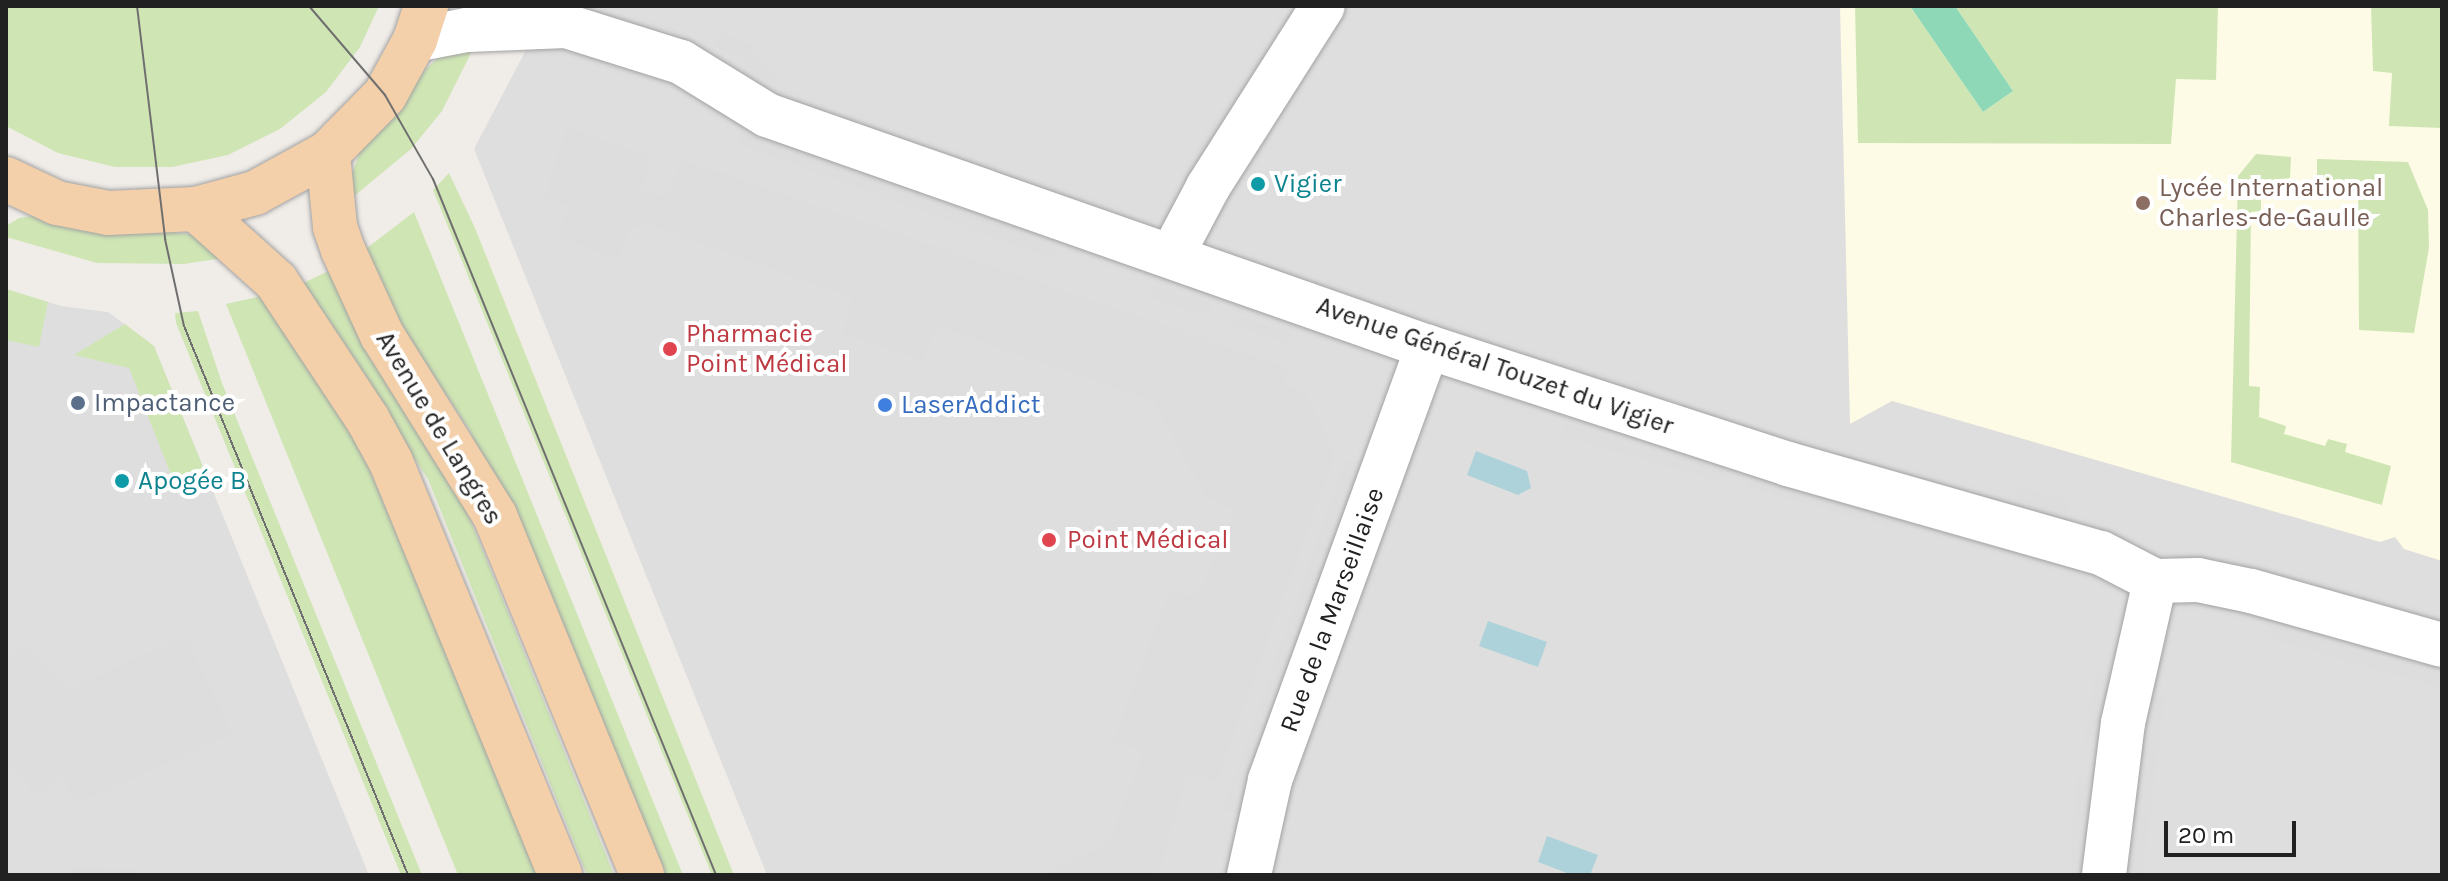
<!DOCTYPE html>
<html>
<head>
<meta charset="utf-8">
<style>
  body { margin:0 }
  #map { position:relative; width:2448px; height:881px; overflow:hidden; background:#f0ede9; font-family:Karla,sans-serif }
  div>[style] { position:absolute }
  .residential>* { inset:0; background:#dfdede }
  .education>* { inset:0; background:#fdfbe5 }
  .grass>* { inset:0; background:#cfe6b4 }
  .pitch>* { inset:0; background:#8ed8b7 }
  .parking>* { inset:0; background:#ddd }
  .water>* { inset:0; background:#add2da }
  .roads { filter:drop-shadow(0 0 2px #a2a2a2) drop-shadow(0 0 2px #a2a2a2) }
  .minor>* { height:44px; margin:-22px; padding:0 22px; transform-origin:22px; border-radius:22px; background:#fff }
  .major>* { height:44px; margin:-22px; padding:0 22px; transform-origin:22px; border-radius:22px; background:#f4d0aa }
  .tram>* { height:2px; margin:-1px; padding:0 1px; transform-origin:1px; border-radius:1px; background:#6f6f6f }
  .dots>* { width:22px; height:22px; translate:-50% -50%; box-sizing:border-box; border:4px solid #fff; border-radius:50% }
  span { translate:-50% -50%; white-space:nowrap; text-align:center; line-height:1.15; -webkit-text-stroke:8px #fff; paint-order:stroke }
  .culture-label { font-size:26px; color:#0d838f }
  .left { translate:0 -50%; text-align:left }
  .education-label { font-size:26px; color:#785e54 }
  .health-label { font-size:26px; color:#be3a42 }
  .street-label { font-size:26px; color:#212121 }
  .service-label { font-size:26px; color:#4e5e75 }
  .shop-label { font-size:26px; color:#366cbe }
  .frame { position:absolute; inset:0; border:8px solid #212121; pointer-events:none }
  .scale { position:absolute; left:2164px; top:821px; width:132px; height:36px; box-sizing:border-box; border:4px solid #212121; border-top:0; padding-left:10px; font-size:24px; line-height:28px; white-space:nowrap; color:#212121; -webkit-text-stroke:6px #fff; paint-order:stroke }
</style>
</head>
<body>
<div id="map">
  <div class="residential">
    <i style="clip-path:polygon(536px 6px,2442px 6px,2442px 875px,767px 875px,474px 149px,528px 46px)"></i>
    <i style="clip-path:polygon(6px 289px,61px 306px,108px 312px,154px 346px,369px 875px,6px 875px)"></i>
  </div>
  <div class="education">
    <i style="clip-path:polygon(1840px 6px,2442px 6px,2442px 561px,2404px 549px,2395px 537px,2380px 542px,1892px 401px,1850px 424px)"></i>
  </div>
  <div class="grass">
    <i style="clip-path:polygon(6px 6px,379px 6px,360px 47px,326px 92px,280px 129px,228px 155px,172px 167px,115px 167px,58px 153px,6px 126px)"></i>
    <i style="clip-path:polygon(1855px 6px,1910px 6px,1983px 112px,2013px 91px,1955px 6px,2218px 6px,2216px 80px,2176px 79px,2171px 144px,1858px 143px)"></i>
    <i style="clip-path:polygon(2371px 6px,2442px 6px,2442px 128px,2389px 126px,2392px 73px,2373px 71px)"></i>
    <i style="clip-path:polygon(477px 41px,442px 111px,411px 149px,353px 197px,351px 177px,363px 143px,426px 69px,440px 56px)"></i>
    <i style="clip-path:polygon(2256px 154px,2291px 157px,2290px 178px,2261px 182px,2261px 211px,2251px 212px,2249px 386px,2260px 387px,2259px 417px,2286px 426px,2284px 434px,2325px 446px,2328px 439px,2347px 444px,2345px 452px,2391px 466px,2382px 505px,2231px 462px,2238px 176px)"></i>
    <i style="clip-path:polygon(2317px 159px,2408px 162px,2428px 210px,2429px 248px,2414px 333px,2359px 330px,2358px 181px,2317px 179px)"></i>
    <i style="clip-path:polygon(449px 173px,475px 228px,734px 875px,712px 875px,433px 190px)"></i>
    <i style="clip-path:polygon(414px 212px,683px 875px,661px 875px,470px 431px,389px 308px,363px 251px)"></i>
    <i style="clip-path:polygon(39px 215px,202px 236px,229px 250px,217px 259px,184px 264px,97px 263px,6px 237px,6px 226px,19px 218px)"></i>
    <i style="clip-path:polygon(339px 266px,435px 432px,614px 875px,587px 875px,428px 479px,299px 285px)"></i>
    <i style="clip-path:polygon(6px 289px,48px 302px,39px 347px,6px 340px)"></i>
    <i style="clip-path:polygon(270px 294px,341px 401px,540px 875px,458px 875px,226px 304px)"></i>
    <i style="clip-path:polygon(198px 311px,222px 383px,422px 875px,401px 875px,176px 323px,175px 313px)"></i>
    <i style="clip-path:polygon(125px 324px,154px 346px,205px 472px,175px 485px,129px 368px,74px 355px)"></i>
  </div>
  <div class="pitch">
    <i style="clip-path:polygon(1910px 6px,1955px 6px,2013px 91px,1983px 112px)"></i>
  </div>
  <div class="parking">
    <i style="clip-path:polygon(721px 33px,753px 46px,750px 54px,779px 74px,773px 84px,746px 65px,747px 60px,715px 47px)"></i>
    <i style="clip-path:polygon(1263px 43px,1272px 49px,1195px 173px,1185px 167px)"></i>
    <i style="clip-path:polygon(566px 127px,652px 157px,641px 191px,661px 196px,670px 191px,681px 159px,1288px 368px,1282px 385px,1305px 391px,1335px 455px,1218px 778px,1216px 782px,1188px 772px,1158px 875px,1042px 875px,1110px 842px,1143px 751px,1113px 741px,1170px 591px,1196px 598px,1236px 511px,1205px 495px,1153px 401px,937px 326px,924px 360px,842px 333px,853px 298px,647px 224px,630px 228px,618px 259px,558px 237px,569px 206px,545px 198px)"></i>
    <i style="clip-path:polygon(742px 132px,1057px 247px,1053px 259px,738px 144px)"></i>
    <i style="clip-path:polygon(1156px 287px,1212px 305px,1209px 316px,1152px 298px)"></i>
    <i style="clip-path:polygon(1357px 293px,1510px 345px,1506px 355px,1354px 303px)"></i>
    <i style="clip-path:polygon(1236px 315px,1292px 333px,1289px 343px,1233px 326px)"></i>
    <i style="clip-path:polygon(1573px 364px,1653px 387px,1650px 398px,1570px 375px)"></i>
    <i style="clip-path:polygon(1564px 424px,1729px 471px,1726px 483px,1560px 436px)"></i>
    <i style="clip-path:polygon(1346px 459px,1361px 464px,1238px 815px,1223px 810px)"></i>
    <i style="clip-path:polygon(1752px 477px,1897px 519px,1895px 529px,1749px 488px)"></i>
    <i style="clip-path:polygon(2017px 487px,2070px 500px,2066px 516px,2013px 503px)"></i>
    <i style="clip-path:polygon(2274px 627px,2442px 675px,2442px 688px,2270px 639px)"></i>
    <i style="clip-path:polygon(186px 635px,232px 734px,75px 804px,62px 776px,37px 797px,6px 765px,6px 660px,24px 646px,70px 689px)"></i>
    <i style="clip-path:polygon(2096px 673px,2111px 675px,2098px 743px,2083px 741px)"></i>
    <i style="clip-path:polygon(2154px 691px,2165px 694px,2143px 875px,2130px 875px)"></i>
    <i style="clip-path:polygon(2077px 775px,2091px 777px,2083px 875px,2070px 875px)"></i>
    <i style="clip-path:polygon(67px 867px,136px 869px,135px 875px,67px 875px)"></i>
  </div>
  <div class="water">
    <i style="clip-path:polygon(1476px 451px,1527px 471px,1531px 488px,1518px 495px,1467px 475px)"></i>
    <i style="clip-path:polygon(1488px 621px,1547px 642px,1538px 667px,1479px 646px)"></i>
    <i style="clip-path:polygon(1547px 836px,1598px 855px,1590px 875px,1572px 875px,1538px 862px)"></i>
  </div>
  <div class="roads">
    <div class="minor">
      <i style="left:415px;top:40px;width:53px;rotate:-10.9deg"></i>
      <i style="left:467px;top:30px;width:99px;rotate:-2.3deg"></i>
      <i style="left:566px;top:26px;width:121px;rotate:17.4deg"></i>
      <i style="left:681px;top:62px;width:101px;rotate:31.6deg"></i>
      <i style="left:767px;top:115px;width:701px;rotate:19.34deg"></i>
      <i style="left:1428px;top:347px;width:379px;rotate:18deg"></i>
      <i style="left:1788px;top:464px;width:325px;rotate:15.9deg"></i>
      <i style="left:2101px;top:553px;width:61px;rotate:27.4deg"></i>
      <i style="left:2155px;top:581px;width:43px;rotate:-1.3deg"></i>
      <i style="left:2198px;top:580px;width:54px;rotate:11.7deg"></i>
      <i style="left:2251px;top:591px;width:198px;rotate:15.8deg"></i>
      <i style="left:1172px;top:255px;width:77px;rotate:-62.1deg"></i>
      <i style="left:1208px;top:187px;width:214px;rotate:-57.6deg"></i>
      <i style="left:1249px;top:875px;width:97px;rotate:-77.5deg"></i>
      <i style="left:1270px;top:780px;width:461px;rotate:-70deg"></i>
      <i style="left:2104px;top:875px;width:153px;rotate:-82.9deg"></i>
      <i style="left:2123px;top:723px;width:146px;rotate:-77.3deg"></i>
    </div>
    <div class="major">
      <i style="left:328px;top:153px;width:74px;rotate:84.6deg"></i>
      <i style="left:335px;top:227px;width:24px;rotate:71deg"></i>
      <i style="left:343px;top:250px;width:94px;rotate:65.4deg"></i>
      <i style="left:382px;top:335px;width:213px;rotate:58deg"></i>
      <i style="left:495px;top:516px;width:388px;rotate:67.7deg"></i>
      <i style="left:6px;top:179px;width:56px;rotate:25.2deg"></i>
      <i style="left:57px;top:203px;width:53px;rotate:10.9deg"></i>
      <i style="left:109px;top:213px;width:87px;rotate:-2.6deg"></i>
      <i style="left:196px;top:209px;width:61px;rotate:-15.2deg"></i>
      <i style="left:255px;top:193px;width:83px;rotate:-28.7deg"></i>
      <i style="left:328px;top:153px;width:81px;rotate:-45.5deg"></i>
      <i style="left:385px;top:95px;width:63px;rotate:-61.4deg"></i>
      <i style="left:415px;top:40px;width:36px;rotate:-72deg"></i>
      <i style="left:196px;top:209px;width:108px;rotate:42deg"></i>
      <i style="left:276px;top:281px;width:167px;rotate:56.5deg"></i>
      <i style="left:368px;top:420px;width:48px;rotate:61.3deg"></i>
      <i style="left:391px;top:462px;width:446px;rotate:67.7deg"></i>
    </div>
  </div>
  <div class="tram">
    <i style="left:137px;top:6px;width:235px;rotate:83.1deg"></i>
    <i style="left:165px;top:239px;width:89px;rotate:77.7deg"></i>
    <i style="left:184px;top:326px;width:593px;rotate:67.8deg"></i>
    <i style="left:309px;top:6px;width:117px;rotate:49.5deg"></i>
    <i style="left:385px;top:95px;width:97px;rotate:60.3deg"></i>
    <i style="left:433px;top:179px;width:751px;rotate:67.87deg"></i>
  </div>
  <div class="dots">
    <i style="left:1258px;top:184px;background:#0f9aa8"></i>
    <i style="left:2143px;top:203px;background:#8d6e63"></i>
    <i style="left:670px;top:349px;background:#e0444e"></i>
    <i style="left:78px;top:403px;background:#5c6f8a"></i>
    <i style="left:885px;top:405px;background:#3f7fe0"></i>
    <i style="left:122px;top:481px;background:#0f9aa8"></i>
    <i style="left:1049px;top:540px;background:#e0444e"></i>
  </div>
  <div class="culture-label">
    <span class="left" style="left:1274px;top:184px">Vigier</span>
    <span class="left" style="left:138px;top:481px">Apogée B</span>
  </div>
  <div class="education-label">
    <span class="left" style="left:2159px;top:203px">Lycée International<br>Charles-de-Gaulle</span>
  </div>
  <div class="health-label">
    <span class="left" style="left:686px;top:349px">Pharmacie<br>Point Médical</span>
    <span class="left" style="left:1067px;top:540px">Point Médical</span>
  </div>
  <div class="street-label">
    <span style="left:1495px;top:366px;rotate:19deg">Avenue Général Touzet du Vigier</span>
    <span style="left:439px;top:428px;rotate:59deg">Avenue de Langres</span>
    <span style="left:1332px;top:610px;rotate:-70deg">Rue de la Marseillaise</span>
  </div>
  <div class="service-label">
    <span class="left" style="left:94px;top:403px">Impactance</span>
  </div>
  <div class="shop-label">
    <span class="left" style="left:901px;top:405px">LaserAddict</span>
  </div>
  <div class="frame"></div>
  <div class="scale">20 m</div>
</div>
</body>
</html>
